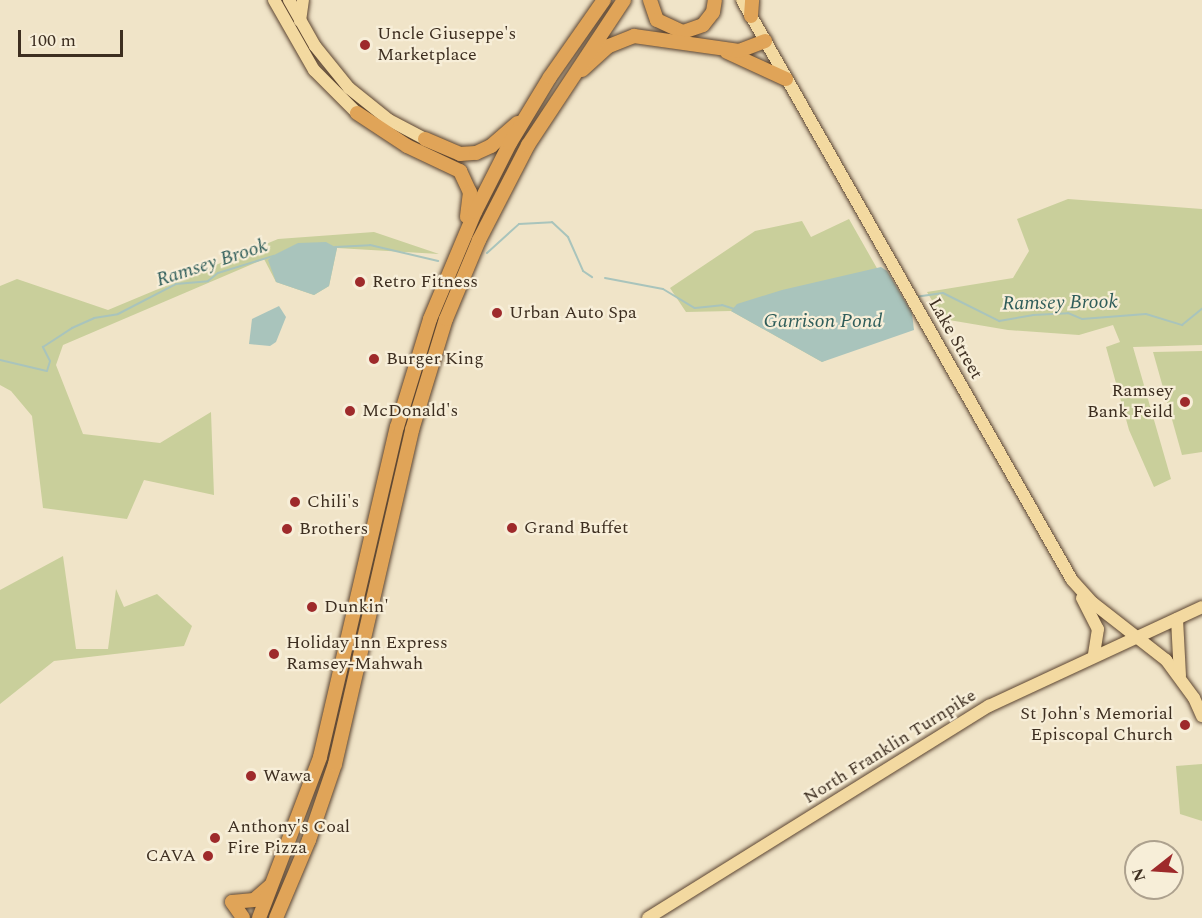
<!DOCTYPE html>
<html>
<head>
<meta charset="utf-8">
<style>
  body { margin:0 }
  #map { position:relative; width:1202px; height:918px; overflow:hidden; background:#f0e4c8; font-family:Spectral,serif }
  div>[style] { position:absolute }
  .green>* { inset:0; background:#c9cf9b }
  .water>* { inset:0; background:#a9c4bc }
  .stream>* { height:2px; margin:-1px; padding:0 1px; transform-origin:1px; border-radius:1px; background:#a9c4bc }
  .roads { filter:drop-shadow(0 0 2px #5b4430) drop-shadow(0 0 2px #5b4430) }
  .primary>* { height:12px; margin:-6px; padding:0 6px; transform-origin:6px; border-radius:6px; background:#f3d9a0 }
  .highway>* { height:14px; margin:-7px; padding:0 7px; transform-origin:7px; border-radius:7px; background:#e0a458 }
  .dots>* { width:16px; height:16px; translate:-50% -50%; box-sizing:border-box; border:3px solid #f7eed8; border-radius:50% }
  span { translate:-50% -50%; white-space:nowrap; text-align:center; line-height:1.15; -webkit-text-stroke:4.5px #f7eed8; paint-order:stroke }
  .poi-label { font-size:18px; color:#3d2e20 }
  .left { translate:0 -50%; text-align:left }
  .right { translate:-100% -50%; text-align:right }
  .street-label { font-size:18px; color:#3d2e20 }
  .water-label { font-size:20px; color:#2f5d5a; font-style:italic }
  .north { position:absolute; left:1124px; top:840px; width:60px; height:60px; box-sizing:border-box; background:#f7eed8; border:2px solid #ada18e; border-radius:50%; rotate:253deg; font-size:16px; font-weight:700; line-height:24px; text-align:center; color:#3d2e20 }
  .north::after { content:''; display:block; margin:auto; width:21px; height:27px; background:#9e2a2b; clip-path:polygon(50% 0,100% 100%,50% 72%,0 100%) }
  .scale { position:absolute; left:18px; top:30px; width:105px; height:27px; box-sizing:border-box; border:3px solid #3d2e20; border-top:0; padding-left:8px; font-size:18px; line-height:21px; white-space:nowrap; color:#3d2e20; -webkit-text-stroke:4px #f7eed8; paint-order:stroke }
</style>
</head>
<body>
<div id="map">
  <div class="green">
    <i style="clip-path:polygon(1068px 199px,1202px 209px,1202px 345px,1133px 347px,1171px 479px,1154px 487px,1129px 430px,1106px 347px,1120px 342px,1113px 325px,1079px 335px,1008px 330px,943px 319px,927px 292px,1013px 278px,1029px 251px,1017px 219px)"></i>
    <i style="clip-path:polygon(849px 219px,907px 321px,822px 362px,731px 311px,686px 312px,670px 288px,755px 231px,802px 221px,811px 237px)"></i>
    <i style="clip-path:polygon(374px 232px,439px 254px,337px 248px,329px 286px,314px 295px,276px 282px,264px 259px,63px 345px,56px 365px,83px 434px,160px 443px,211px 412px,214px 495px,144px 480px,127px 519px,43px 508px,32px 416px,11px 391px,0 385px,0 286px,17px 279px,108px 310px,278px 239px)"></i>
    <i style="clip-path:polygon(1202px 351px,1202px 452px,1182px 455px,1153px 352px)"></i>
    <i style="clip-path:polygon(63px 556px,76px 649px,108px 649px,116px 589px,124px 607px,157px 594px,192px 626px,184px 646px,54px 661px,0 704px,0 590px)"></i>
    <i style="clip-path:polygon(1202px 764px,1202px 821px,1180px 814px,1176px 766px)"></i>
  </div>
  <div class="water">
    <i style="clip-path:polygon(326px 242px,337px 248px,329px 286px,314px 295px,276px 282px,268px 260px,274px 255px,298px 243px)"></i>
    <i style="clip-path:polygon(881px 267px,887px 271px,912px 313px,914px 330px,822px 362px,731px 311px,737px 304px,782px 290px)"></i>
    <i style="clip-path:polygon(279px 306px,286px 317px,276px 342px,270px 346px,249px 344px,252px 319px)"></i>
  </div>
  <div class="stream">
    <i style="left:335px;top:247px;width:35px;rotate:-3deg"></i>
    <i style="left:370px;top:245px;width:70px;rotate:13.2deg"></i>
    <i style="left:487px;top:253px;width:43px;rotate:-42.2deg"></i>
    <i style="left:519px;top:224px;width:33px;rotate:-3deg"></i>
    <i style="left:552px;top:222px;width:22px;rotate:43deg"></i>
    <i style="left:568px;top:237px;width:37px;rotate:66deg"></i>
    <i style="left:583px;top:271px;width:11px;rotate:34deg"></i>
    <i style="left:605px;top:278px;width:59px;rotate:10.7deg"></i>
    <i style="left:663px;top:289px;width:37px;rotate:31deg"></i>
    <i style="left:695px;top:308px;width:27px;rotate:-6deg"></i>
    <i style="left:722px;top:305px;width:13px;rotate:18deg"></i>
    <i style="left:915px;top:297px;width:28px;rotate:-8deg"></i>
    <i style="left:943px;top:293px;width:63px;rotate:26.6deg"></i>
    <i style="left:999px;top:321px;width:35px;rotate:-10deg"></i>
    <i style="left:1033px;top:315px;width:35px;rotate:-3deg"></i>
    <i style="left:1068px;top:313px;width:15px;rotate:23deg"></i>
    <i style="left:1082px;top:319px;width:64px;rotate:-4.5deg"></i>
    <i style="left:1146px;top:314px;width:38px;rotate:17deg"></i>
    <i style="left:1182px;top:325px;width:26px;rotate:-39deg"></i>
    <i style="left:0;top:360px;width:48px;rotate:13.2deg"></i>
    <i style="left:47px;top:371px;width:10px;rotate:-73deg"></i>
    <i style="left:50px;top:361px;width:16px;rotate:-117deg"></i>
    <i style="left:43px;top:347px;width:35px;rotate:-33deg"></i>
    <i style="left:72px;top:328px;width:24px;rotate:-24deg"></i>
    <i style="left:94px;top:318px;width:24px;rotate:-9deg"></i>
    <i style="left:118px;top:314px;width:65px;rotate:-27.3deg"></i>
    <i style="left:176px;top:284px;width:32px;rotate:-5deg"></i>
    <i style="left:208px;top:281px;width:13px;rotate:-39deg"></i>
    <i style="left:218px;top:273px;width:58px;rotate:-17.2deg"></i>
  </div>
  <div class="roads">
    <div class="primary">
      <i style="left:274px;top:0;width:81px;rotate:60.3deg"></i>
      <i style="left:314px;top:70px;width:61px;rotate:45deg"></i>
      <i style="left:289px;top:0;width:53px;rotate:60.5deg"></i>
      <i style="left:315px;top:46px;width:54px;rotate:51deg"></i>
      <i style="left:349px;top:88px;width:51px;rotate:38.7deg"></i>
      <i style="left:389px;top:120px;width:41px;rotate:27.8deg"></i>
      <i style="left:742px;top:0;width:667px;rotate:60.36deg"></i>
      <i style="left:1072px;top:580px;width:31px;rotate:48deg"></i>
      <i style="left:1093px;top:603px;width:93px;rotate:38deg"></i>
      <i style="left:1166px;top:660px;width:47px;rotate:53.6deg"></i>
      <i style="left:1194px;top:698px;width:20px;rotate:66deg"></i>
      <i style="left:300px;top:21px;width:21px;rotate:-82deg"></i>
      <i style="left:1082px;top:598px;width:35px;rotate:63deg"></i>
      <i style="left:1098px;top:629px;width:26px;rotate:99deg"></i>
      <i style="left:1177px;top:619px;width:57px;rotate:87deg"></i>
      <i style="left:648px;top:918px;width:402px;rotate:-31.9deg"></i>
      <i style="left:989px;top:706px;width:235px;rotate:-24.9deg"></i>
    </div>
    <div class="highway">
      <i style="left:650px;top:0;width:21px;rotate:71deg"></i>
      <i style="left:657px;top:20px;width:29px;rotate:25deg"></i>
      <i style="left:683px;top:32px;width:21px;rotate:-19deg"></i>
      <i style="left:703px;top:25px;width:16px;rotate:-52deg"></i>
      <i style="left:713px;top:12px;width:12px;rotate:-81deg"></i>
      <i style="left:751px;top:16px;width:16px;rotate:-86deg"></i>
      <i style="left:727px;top:52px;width:65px;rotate:24.6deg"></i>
      <i style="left:582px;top:70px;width:36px;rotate:-42deg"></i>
      <i style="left:609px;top:46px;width:27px;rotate:-22deg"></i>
      <i style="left:634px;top:36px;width:106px;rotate:8.1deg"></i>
      <i style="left:739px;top:51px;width:28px;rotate:-21deg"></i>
      <i style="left:357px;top:113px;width:60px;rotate:33.4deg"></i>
      <i style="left:407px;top:146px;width:59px;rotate:25.3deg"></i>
      <i style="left:460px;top:171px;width:23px;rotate:65deg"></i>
      <i style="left:470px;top:192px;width:25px;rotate:97deg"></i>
      <i style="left:425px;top:139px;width:38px;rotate:23deg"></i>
      <i style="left:460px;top:154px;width:16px;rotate:-4deg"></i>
      <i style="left:476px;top:153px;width:17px;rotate:-25deg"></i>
      <i style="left:491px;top:146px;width:35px;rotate:-41deg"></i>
      <i style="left:232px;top:902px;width:22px;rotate:-5deg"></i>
      <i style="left:254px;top:900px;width:21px;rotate:-41deg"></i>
      <i style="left:232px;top:902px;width:19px;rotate:55deg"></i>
      <i style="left:259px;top:918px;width:172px;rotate:-69.2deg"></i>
      <i style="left:320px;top:757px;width:339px;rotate:-76.9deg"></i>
      <i style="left:397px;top:427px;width:113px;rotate:-73deg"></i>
      <i style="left:430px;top:319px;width:116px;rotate:-67.2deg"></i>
      <i style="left:475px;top:212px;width:77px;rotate:-63.1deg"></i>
      <i style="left:510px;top:143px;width:77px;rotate:-58.8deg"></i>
      <i style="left:550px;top:77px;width:94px;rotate:-55deg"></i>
      <i style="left:276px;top:918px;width:85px;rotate:-67.1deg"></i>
      <i style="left:309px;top:840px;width:80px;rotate:-71.1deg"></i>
      <i style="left:335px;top:764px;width:343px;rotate:-77deg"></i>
      <i style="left:412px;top:430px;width:116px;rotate:-73deg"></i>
      <i style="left:446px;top:319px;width:86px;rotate:-67.3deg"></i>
      <i style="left:479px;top:240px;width:107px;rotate:-62.7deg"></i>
      <i style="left:528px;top:145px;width:174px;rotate:-56.5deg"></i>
    </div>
  </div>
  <div class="dots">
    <i style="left:365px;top:45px;background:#9e2a2b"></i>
    <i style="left:360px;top:282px;background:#9e2a2b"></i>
    <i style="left:497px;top:313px;background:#9e2a2b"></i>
    <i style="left:374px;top:359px;background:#9e2a2b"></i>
    <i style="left:1185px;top:402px;background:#9e2a2b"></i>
    <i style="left:350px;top:411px;background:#9e2a2b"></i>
    <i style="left:295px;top:502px;background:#9e2a2b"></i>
    <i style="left:512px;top:528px;background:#9e2a2b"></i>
    <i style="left:287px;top:529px;background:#9e2a2b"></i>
    <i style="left:312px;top:607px;background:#9e2a2b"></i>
    <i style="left:274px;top:654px;background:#9e2a2b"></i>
    <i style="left:1185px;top:725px;background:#9e2a2b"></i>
    <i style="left:251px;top:776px;background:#9e2a2b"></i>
    <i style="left:215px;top:838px;background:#9e2a2b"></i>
    <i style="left:208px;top:856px;background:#9e2a2b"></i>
  </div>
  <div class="poi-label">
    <span class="left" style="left:377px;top:45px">Uncle Giuseppe's<br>Marketplace</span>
    <span class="left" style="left:372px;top:282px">Retro Fitness</span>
    <span class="left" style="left:509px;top:313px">Urban Auto Spa</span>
    <span class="left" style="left:386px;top:359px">Burger King</span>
    <span class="right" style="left:1173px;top:402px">Ramsey<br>Bank Feild</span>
    <span class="left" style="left:362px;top:411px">McDonald's</span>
    <span class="left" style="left:307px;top:502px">Chili's</span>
    <span class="left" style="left:524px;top:528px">Grand Buffet</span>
    <span class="left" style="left:299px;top:529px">Brothers</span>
    <span class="left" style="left:324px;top:607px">Dunkin'</span>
    <span class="left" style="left:286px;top:654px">Holiday Inn Express<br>Ramsey-Mahwah</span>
    <span class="right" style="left:1173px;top:725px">St John's Memorial<br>Episcopal Church</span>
    <span class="left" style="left:263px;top:776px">Wawa</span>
    <span class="left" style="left:227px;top:838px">Anthony's Coal<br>Fire Pizza</span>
    <span class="right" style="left:196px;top:856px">CAVA</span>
  </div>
  <div class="street-label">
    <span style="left:955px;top:339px;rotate:60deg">Lake Street</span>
    <span style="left:890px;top:747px;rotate:-32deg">North Franklin Turnpike</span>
  </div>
  <div class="water-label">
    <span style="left:212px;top:263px;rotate:-18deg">Ramsey Brook</span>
    <span style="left:1060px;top:303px;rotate:-1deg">Ramsey Brook</span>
    <span style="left:823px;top:321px">Garrison Pond</span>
  </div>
  <div class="north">N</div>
  <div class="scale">100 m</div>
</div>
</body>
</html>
